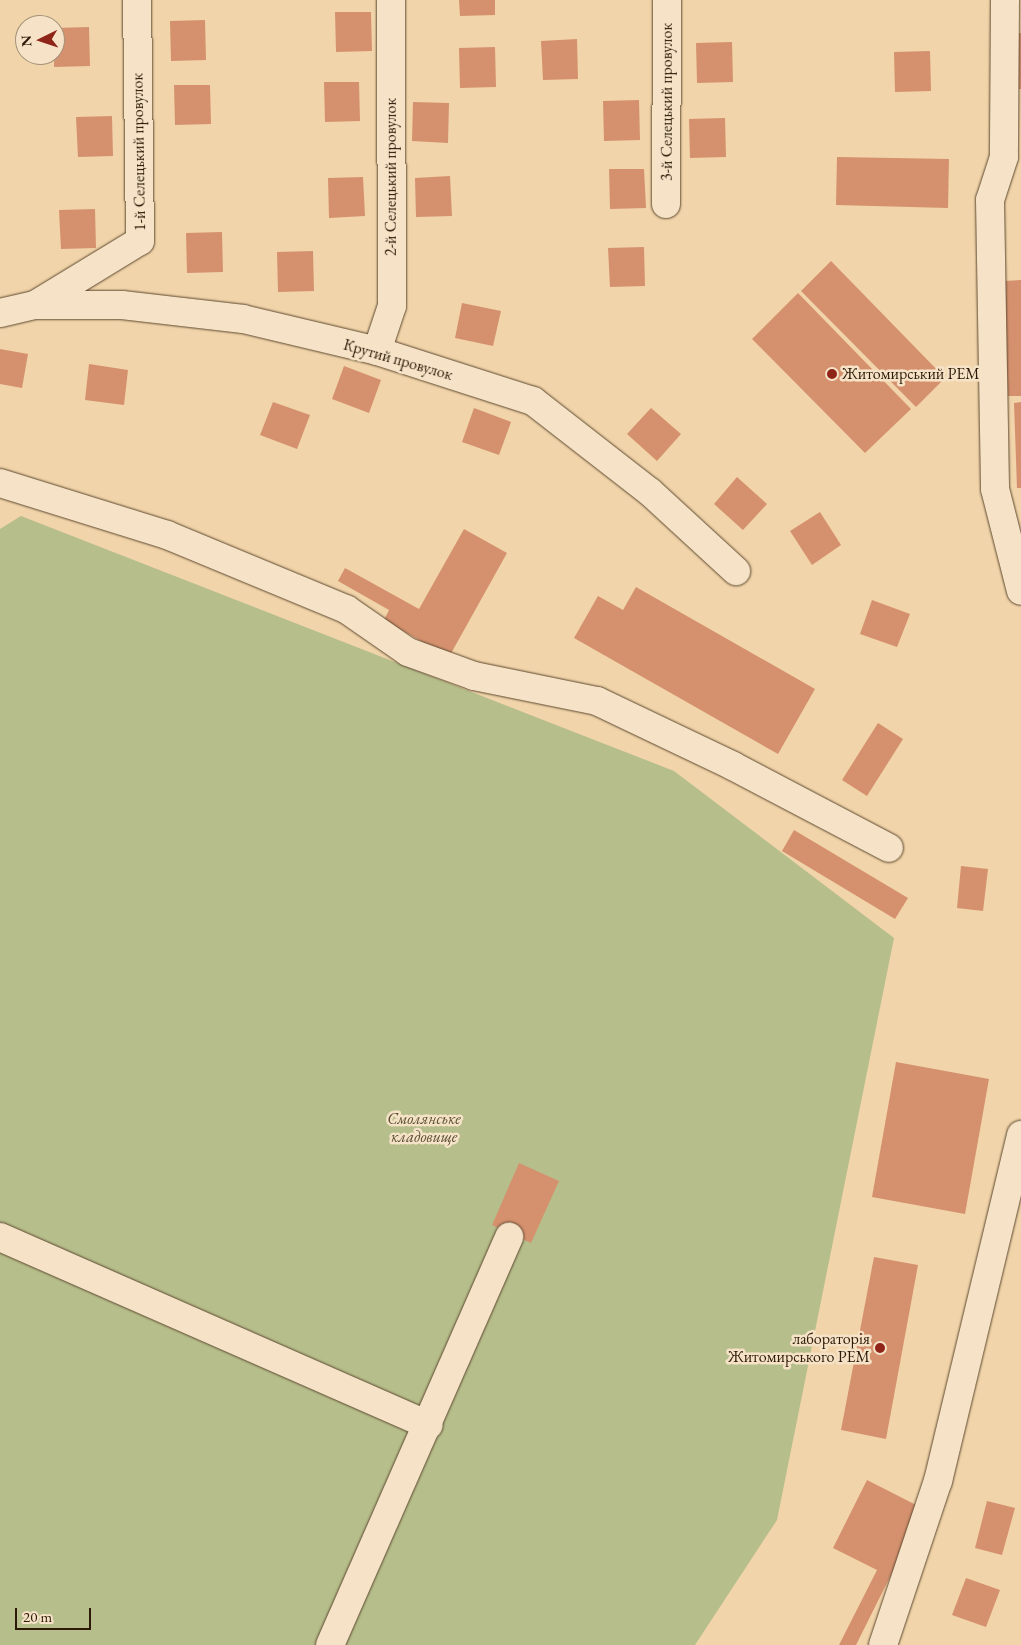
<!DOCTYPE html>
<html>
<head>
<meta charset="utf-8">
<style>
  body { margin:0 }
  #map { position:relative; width:1021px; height:1645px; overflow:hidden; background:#f1d4a9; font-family:"EB Garamond",serif }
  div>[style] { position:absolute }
  .green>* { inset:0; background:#b6be8b }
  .building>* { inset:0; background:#d5916e }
  .roads { filter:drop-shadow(0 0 1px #5d4830) drop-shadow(0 0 1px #5d4830) }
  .minor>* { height:28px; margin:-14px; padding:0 14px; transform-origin:14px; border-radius:14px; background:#f6e3c7 }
  .dots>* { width:14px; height:14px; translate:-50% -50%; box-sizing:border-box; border:2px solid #f6e3c7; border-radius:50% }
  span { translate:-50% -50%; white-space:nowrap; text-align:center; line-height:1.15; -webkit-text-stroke:5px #f6e3c7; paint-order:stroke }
  .street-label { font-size:16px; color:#2c1907 }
  .poi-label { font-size:16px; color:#2c1907 }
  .left { translate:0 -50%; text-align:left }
  .right { translate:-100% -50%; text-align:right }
  .park-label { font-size:16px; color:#554b2f; font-style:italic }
  .north { position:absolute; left:15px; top:15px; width:50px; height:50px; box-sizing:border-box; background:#f6e3c7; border:1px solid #a5927a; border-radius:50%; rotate:266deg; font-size:14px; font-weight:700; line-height:20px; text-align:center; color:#2c1907 }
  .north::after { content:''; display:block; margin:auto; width:18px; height:22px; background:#8f2418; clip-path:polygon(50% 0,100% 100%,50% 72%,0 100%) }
  .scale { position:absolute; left:15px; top:1608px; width:76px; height:22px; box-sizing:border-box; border:2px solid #2c1907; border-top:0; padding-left:6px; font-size:15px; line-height:18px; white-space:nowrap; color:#2c1907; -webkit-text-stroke:4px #f6e3c7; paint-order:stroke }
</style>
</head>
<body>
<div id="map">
  <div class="green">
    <i style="clip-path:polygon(21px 516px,674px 771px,894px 938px,777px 1520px,695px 1645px,0 1645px,0 529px)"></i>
  </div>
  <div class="building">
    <i style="clip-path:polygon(459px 0,495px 0,495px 15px,460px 16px)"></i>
    <i style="clip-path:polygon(335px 12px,371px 12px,372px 51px,336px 52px)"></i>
    <i style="clip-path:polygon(205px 20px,206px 60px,171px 61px,170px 21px)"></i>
    <i style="clip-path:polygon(89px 27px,90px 66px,54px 67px,55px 28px)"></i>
    <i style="clip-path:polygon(1021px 33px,1021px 89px,1014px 89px,1013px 34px)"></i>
    <i style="clip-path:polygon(577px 39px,578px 79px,543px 80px,541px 41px)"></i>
    <i style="clip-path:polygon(732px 42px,733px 82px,697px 83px,696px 43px)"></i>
    <i style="clip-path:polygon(495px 47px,496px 87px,460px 88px,459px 48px)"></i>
    <i style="clip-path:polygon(930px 51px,931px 91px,895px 92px,894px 52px)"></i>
    <i style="clip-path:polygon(324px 82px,359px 82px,360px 121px,325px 122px)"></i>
    <i style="clip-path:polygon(174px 85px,210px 85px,211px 124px,175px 125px)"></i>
    <i style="clip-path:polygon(639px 100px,640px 140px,604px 141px,603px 101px)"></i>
    <i style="clip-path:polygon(413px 102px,449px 103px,448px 143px,412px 141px)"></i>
    <i style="clip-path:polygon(112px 116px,113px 156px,78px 157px,76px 117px)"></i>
    <i style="clip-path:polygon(725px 118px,726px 157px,690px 158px,689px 119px)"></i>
    <i style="clip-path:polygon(837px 157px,949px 159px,948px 208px,836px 205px)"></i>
    <i style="clip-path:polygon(609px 169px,644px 169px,646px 208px,610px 209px)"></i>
    <i style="clip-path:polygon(450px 176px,452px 216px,416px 217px,415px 178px)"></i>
    <i style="clip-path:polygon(363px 177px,365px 216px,329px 218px,328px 178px)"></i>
    <i style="clip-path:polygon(95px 209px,96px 248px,61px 249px,59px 210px)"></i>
    <i style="clip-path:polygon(222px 232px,223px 272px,187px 273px,186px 233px)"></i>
    <i style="clip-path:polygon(644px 247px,645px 286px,610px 287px,608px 248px)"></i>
    <i style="clip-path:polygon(313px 251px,314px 291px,278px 292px,277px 252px)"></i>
    <i style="clip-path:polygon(831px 261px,945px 378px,916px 407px,801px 291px)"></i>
    <i style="clip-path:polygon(1021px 280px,1021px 396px,1008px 396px,1004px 281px)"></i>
    <i style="clip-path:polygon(798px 293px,911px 409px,865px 453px,752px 339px)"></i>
    <i style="clip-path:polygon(462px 303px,501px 311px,493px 346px,455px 338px)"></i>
    <i style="clip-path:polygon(0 349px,28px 354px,22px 388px,0 384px)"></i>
    <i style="clip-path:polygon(89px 364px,128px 370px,124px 405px,85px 400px)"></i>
    <i style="clip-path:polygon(344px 366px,381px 380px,369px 413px,332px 399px)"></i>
    <i style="clip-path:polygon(273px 402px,310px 415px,297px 449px,260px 435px)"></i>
    <i style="clip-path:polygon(1021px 402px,1021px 488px,1017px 488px,1014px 403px)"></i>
    <i style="clip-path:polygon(474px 408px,511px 422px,499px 455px,462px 442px)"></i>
    <i style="clip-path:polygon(651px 408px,681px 434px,657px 461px,627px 434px)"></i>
    <i style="clip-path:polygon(737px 477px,767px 504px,743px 530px,714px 504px)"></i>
    <i style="clip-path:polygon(820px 512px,841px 545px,812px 565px,790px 531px)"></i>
    <i style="clip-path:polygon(464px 529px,507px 553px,449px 657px,384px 620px,389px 610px,338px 581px,345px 568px,419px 609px)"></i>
    <i style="clip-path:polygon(636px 587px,815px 689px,778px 754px,574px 638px,598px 596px,623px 610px)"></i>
    <i style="clip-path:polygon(872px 600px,910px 614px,897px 647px,860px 634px)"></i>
    <i style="clip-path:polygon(878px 723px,903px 739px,867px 796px,842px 780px)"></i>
    <i style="clip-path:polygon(794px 830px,908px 898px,895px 919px,782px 851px)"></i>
    <i style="clip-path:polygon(961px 866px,988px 869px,983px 911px,957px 908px)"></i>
    <i style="clip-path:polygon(896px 1062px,989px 1079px,965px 1214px,872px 1197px)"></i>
    <i style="clip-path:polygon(519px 1163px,559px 1181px,531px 1243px,492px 1225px)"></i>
    <i style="clip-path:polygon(874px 1257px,918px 1265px,886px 1439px,841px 1430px)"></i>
    <i style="clip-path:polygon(867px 1480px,924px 1509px,856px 1645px,839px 1645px,877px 1570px,833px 1548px)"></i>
    <i style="clip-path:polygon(987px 1501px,1015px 1508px,1002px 1555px,975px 1548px)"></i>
    <i style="clip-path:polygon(966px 1578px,1000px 1590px,986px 1627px,952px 1615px)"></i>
  </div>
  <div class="roads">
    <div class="minor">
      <i style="left:1005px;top:0;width:157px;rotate:90.4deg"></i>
      <i style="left:1004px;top:157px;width:45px;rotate:108deg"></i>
      <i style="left:990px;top:200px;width:289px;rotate:89deg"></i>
      <i style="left:995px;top:489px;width:105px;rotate:75.7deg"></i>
      <i style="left:666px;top:204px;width:204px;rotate:-89.7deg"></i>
      <i style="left:35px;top:305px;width:123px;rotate:-31.4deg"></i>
      <i style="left:140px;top:241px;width:241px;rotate:-90.7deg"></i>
      <i style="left:0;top:313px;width:36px;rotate:-13deg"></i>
      <i style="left:35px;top:305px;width:87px"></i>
      <i style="left:122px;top:305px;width:122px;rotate:6.6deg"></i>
      <i style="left:243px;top:319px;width:138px;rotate:13.4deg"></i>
      <i style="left:377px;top:351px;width:164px;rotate:17.8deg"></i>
      <i style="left:533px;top:401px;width:148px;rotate:37.9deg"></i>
      <i style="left:650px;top:492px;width:117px;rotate:42.6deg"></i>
      <i style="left:377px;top:351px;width:47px;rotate:-71.6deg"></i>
      <i style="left:392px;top:306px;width:306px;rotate:-90.2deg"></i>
      <i style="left:0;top:483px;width:175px;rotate:17.3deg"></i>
      <i style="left:167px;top:535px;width:194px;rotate:22.5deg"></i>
      <i style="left:346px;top:609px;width:75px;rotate:34.7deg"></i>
      <i style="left:408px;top:652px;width:70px;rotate:20deg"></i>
      <i style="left:474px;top:676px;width:126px;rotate:11.5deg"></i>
      <i style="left:597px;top:701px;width:151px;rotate:25.5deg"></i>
      <i style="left:733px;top:766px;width:176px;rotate:27.7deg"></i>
      <i style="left:0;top:1237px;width:468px;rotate:23.7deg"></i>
      <i style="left:330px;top:1645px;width:446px;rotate:-66.3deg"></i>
      <i style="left:883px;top:1645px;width:173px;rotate:-71.5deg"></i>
      <i style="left:938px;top:1481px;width:356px;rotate:-76.5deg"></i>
    </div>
  </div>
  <div class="dots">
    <i style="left:832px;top:374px;background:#8f2418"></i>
    <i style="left:880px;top:1348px;background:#8f2418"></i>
  </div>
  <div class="street-label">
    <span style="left:667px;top:102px;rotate:-90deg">3-й Селецький провулок</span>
    <span style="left:139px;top:152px;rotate:-91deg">1-й Селецький провулок</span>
    <span style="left:391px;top:177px;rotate:-90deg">2-й Селецький провулок</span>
    <span style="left:398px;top:360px;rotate:16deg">Крутий провулок</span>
  </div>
  <div class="poi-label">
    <span class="left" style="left:842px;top:374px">Житомирський РЕМ</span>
    <span class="right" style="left:870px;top:1348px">лабораторія<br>Житомирського РЕМ</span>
  </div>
  <div class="park-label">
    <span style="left:424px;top:1128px">Смолянське<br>кладовище</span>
  </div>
  <div class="north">N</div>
  <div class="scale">20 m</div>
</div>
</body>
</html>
